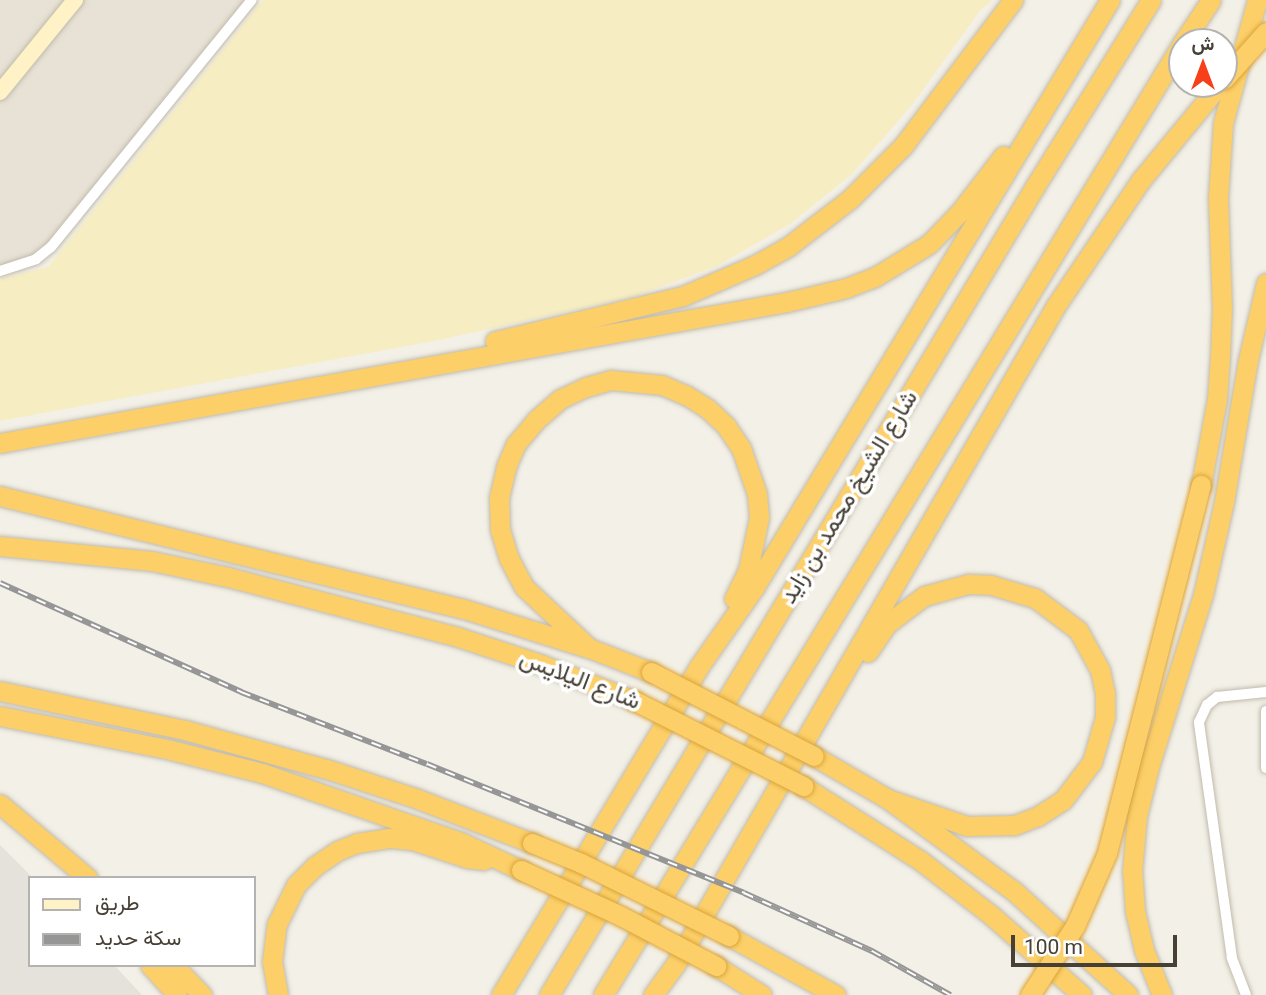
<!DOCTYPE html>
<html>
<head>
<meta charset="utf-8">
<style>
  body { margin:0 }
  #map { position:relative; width:1266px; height:995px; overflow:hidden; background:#f3f0e7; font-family:Roboto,Vazirmatn,sans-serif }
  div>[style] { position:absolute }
  .residential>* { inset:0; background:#e7e2d5 }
  .industrial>* { inset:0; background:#e5e1db }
  .sand>* { inset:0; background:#f7edc3 }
  .roads { filter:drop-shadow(0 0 2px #c1bbac) drop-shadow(0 0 2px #c1bbac) }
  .street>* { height:10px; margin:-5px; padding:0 5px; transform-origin:5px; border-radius:5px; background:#fff }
  .secondary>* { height:16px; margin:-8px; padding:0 8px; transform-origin:8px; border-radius:8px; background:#fef2c6 }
  .highway>* { height:19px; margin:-9.5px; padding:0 9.5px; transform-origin:9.5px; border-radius:9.5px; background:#fccf69 }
  .rail>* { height:6px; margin-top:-3px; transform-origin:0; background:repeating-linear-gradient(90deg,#fff 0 10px,#969696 0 20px); box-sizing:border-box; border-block:2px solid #969696 }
  .bridges { filter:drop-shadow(0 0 2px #dba438) drop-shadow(0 0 2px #dba438) }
  .highway-bridge>* { height:19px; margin:-9.5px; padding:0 9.5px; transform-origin:9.5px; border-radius:9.5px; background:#fccf69 }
  span { translate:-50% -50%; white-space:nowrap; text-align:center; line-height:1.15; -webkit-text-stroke:7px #fff; paint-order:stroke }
  .street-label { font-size:24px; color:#464036 }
  .legend { position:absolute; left:28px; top:876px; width:228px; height:91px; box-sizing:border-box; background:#fff; border:2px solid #b5b3af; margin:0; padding:9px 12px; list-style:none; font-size:21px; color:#464036 }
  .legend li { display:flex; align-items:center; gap:14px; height:35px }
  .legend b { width:35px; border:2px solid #b5b3af }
  .north { position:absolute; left:1168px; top:28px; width:70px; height:70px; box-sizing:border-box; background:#fff; border:2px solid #b5b3af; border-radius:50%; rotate:0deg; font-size:19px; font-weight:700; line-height:28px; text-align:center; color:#464036 }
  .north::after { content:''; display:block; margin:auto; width:24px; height:32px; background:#f74019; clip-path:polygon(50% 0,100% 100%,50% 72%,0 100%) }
  .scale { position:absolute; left:1011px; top:935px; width:166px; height:32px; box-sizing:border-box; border:4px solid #464036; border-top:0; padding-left:9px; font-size:21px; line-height:24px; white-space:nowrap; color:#464036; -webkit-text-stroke:5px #fff; paint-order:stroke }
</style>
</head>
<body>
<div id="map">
  <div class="residential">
    <i style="clip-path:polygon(0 0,247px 0,39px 255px,0 269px)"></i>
  </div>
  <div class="industrial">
    <i style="clip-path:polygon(0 845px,33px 878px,30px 878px,30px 965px,114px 965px,142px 995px,0 995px)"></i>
  </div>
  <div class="sand">
    <i style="clip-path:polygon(263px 0,992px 0,979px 12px,912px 105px,851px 175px,790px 224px,717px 266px,633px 297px,434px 341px,0 421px,0 279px,48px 267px)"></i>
  </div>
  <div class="roads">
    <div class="street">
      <i style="left:0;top:271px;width:38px;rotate:-18deg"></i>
      <i style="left:36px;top:259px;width:19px;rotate:-39deg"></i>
      <i style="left:51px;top:247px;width:318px;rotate:-50.9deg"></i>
      <i style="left:1266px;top:711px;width:57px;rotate:90deg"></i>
      <i style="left:1246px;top:995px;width:40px;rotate:-111deg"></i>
      <i style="left:1232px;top:958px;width:238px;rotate:-98deg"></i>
      <i style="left:1199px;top:722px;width:19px;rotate:-65deg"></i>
      <i style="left:1207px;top:705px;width:13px;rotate:-39deg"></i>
      <i style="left:1217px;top:697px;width:49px;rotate:-5.8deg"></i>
    </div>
    <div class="secondary">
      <i style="left:0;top:92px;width:119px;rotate:-50.8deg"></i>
    </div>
    <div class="highway">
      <i style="left:1183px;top:42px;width:50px;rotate:-56.3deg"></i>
      <i style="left:495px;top:341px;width:193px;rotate:-13.5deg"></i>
      <i style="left:683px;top:296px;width:78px;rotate:-23.3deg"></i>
      <i style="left:755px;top:265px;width:39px;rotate:-29deg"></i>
      <i style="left:789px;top:246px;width:77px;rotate:-37.6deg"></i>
      <i style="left:850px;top:199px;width:75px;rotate:-45deg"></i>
      <i style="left:903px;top:146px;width:183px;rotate:-53deg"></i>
      <i style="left:0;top:443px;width:800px;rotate:-10.16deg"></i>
      <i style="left:787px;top:302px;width:61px;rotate:-13.3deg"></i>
      <i style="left:846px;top:288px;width:31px;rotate:-21deg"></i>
      <i style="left:875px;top:277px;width:63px;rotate:-31.4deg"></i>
      <i style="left:929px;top:244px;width:45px;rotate:-45.9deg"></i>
      <i style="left:960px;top:212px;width:71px;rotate:-52.5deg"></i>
      <i style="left:1201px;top:485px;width:87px;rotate:-79.5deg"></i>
      <i style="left:1217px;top:399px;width:43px;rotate:-86deg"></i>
      <i style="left:1220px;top:356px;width:48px;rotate:-87.6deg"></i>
      <i style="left:1222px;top:308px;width:111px;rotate:-92.1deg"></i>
      <i style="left:1218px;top:197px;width:74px;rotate:-86.1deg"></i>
      <i style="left:1223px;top:123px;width:128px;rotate:-74.5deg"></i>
      <i style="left:0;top:496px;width:474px;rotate:13.7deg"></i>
      <i style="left:461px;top:608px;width:134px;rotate:17.4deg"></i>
      <i style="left:589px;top:648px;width:66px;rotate:21.2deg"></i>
      <i style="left:0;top:546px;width:153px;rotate:5.6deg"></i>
      <i style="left:152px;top:561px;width:78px;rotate:11.9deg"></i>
      <i style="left:228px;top:577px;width:235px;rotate:14.6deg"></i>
      <i style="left:455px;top:636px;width:93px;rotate:18.2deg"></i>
      <i style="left:543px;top:665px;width:97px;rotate:21.3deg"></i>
      <i style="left:589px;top:648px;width:89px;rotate:-136.8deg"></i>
      <i style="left:524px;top:587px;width:32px;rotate:-118deg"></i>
      <i style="left:509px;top:559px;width:31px;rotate:-107deg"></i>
      <i style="left:500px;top:529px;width:31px;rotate:-92deg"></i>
      <i style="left:499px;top:498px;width:32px;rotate:-77deg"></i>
      <i style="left:506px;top:467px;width:25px;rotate:-67deg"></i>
      <i style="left:516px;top:444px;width:31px;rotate:-50deg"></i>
      <i style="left:536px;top:420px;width:32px;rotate:-41deg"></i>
      <i style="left:560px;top:399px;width:29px;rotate:-25deg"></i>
      <i style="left:586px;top:387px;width:26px;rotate:-16deg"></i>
      <i style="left:611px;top:380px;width:51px;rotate:5.6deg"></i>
      <i style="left:662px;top:385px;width:26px;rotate:23deg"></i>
      <i style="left:686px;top:395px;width:26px;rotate:32deg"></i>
      <i style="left:708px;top:409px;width:25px;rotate:43deg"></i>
      <i style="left:726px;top:426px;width:27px;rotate:56deg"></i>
      <i style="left:741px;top:448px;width:49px;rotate:70.8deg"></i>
      <i style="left:757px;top:494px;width:24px;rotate:85deg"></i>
      <i style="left:759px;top:518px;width:53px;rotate:101.9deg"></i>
      <i style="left:748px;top:570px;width:32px;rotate:116deg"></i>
      <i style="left:868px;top:652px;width:34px;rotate:-56deg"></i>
      <i style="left:887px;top:624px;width:46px;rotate:-37.1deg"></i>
      <i style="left:924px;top:596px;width:46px;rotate:-15.3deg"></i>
      <i style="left:968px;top:584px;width:23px;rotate:2deg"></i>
      <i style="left:991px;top:585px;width:46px;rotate:16.5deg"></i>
      <i style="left:1035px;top:598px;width:54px;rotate:36.7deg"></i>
      <i style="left:1078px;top:630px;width:46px;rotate:61.2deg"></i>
      <i style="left:1100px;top:670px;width:24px;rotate:78deg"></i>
      <i style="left:1105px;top:693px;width:24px;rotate:90deg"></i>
      <i style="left:1105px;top:717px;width:47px;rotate:106.1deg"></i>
      <i style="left:1092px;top:762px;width:48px;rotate:127.3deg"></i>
      <i style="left:1063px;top:800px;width:30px;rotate:147deg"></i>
      <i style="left:1038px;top:816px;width:26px;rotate:159deg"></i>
      <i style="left:1014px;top:825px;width:47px;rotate:178.8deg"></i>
      <i style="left:967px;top:826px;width:83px;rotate:-161.1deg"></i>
      <i style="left:0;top:691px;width:189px;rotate:11.9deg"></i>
      <i style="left:185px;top:730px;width:147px;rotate:15.4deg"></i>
      <i style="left:327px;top:769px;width:96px;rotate:18.2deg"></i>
      <i style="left:418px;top:799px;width:122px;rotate:21.1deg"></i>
      <i style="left:0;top:716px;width:174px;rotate:11.2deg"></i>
      <i style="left:171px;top:750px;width:94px;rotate:14.2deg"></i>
      <i style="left:262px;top:773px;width:213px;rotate:19.2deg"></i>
      <i style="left:463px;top:843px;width:64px;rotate:25deg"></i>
      <i style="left:814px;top:756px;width:86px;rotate:30.2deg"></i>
      <i style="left:888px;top:799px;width:157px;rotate:36.2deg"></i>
      <i style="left:1015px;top:892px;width:153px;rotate:42.3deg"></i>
      <i style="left:803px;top:786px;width:140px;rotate:32.4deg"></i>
      <i style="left:921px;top:861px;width:88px;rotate:37.6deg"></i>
      <i style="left:991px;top:915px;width:121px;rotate:41.3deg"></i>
      <i style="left:0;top:804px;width:115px;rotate:40.1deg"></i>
      <i style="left:729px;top:936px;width:122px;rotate:28.9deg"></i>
      <i style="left:150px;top:965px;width:40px;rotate:48deg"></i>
      <i style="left:173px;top:965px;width:42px;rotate:46deg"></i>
      <i style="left:716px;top:966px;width:54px;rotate:32.2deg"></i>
      <i style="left:278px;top:995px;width:34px;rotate:-100deg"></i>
      <i style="left:272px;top:962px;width:38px;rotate:-83deg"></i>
      <i style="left:277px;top:924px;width:43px;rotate:-64deg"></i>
      <i style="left:296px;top:885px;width:27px;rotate:-45deg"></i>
      <i style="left:315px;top:866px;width:27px;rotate:-34deg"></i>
      <i style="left:337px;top:851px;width:22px;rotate:-22deg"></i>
      <i style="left:357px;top:843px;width:33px;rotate:-9deg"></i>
      <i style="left:390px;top:838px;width:22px;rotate:5deg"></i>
      <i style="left:412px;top:840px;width:58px;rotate:18.1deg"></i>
      <i style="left:467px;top:858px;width:17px;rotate:7deg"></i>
      <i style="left:501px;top:995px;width:382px;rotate:-58.9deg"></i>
      <i style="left:698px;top:668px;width:98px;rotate:-55deg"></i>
      <i style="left:754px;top:588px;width:687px;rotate:-58.81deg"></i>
      <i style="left:549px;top:995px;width:942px;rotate:-58.99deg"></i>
      <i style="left:1034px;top:188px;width:221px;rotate:-58.1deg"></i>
      <i style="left:603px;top:995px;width:1113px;rotate:-58.67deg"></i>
      <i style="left:653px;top:995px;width:37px;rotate:-54deg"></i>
      <i style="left:675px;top:965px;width:763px;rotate:-59.98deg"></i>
      <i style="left:1057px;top:304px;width:150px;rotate:-55.9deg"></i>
      <i style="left:1141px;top:180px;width:124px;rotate:-50.5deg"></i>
      <i style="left:1162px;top:995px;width:48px;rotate:-111.8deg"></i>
      <i style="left:1144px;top:950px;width:40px;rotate:-103deg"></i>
      <i style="left:1135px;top:911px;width:39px;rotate:-94deg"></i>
      <i style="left:1132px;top:872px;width:56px;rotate:-84.9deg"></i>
      <i style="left:1137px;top:816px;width:50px;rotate:-76.2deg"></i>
      <i style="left:1149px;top:767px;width:180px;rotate:-72.6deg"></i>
      <i style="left:1203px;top:595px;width:95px;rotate:-77.3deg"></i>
      <i style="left:1224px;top:502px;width:144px;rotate:-80.4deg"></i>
      <i style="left:1248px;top:360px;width:79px;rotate:-76.8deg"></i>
    </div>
  </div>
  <div class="rail">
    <i style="left:0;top:583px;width:265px;rotate:24.3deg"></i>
    <i style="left:241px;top:692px;width:199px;rotate:21.2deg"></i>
    <i style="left:427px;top:764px;width:342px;rotate:22.1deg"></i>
    <i style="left:744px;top:893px;width:141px;rotate:24.4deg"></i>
    <i style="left:872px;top:951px;width:90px;rotate:29.4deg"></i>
  </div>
  <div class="bridges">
    <div class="highway-bridge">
      <i style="left:1224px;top:79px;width:63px;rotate:-48.2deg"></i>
      <i style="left:651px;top:672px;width:183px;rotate:27.3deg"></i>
      <i style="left:633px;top:700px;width:191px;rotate:26.8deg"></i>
      <i style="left:532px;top:843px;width:53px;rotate:22.2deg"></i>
      <i style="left:581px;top:863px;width:165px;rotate:26.3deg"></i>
      <i style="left:521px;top:870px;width:108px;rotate:24.7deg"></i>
      <i style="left:619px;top:915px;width:110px;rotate:27.7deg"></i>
      <i style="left:1030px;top:995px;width:82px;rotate:-56.9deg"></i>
      <i style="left:1075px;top:926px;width:80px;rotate:-66.3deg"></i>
      <i style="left:1107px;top:853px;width:380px;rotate:-75.7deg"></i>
    </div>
  </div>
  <div class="street-label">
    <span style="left:849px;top:497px;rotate:-59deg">شارع الشيخ محمد بن زايد</span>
    <span style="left:580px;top:680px;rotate:21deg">شارع اليلايس</span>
  </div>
  <ul class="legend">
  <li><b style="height:9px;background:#fef2c6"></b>طريق</li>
  <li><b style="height:9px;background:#969696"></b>سكة حديد</li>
  </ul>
  <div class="north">ش</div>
  <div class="scale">100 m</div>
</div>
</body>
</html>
